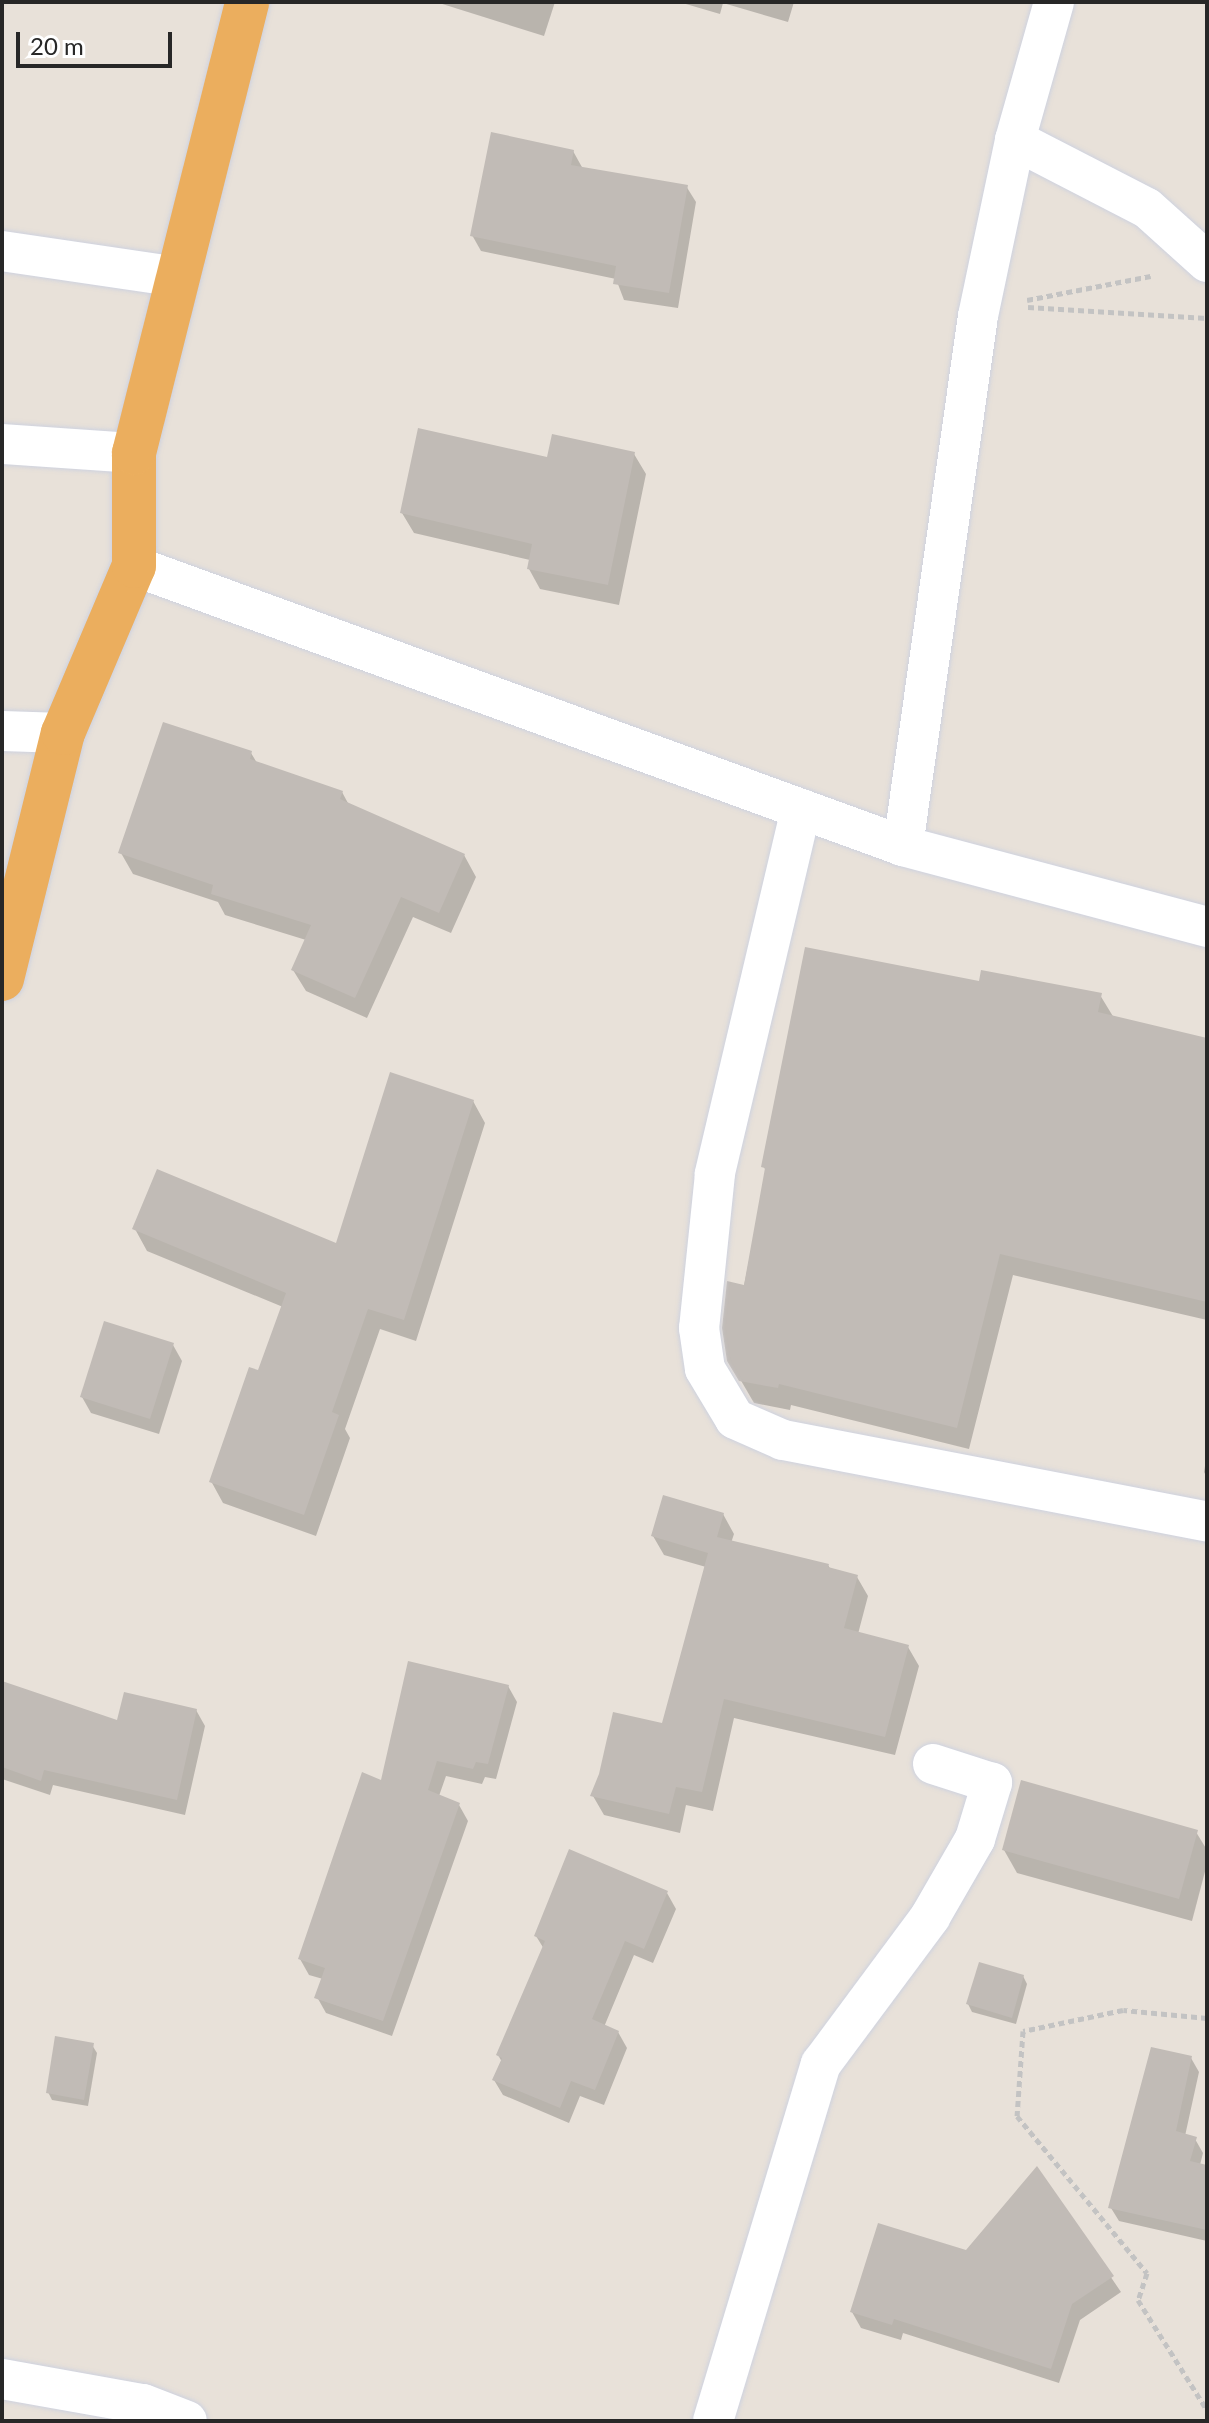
<!DOCTYPE html>
<html>
<head>
<meta charset="utf-8">
<style>
  body { margin:0 }
  #map { position:relative; width:1209px; height:2423px; overflow:hidden; background:#e8e1d9; font-family:Lato,sans-serif }
  div>[style] { position:absolute }
  .shadow>* { inset:0; background:#0003 }
  .building>* { inset:0; background:#c1bbb6 }
  .path>* { height:5px; margin-top:-2.5px; transform-origin:0; background:repeating-linear-gradient(90deg,#c3c3c3 0 6px,transparent 0 10px) }
  .roads { filter:drop-shadow(0 0 2px #ced2df) drop-shadow(0 0 2px #ced2df) }
  .minor>* { height:40px; margin:-20px; padding:0 20px; transform-origin:20px; border-radius:20px; background:#fff }
  .trunk>* { height:44px; margin:-22px; padding:0 22px; transform-origin:22px; border-radius:22px; background:#ebae5e }
  span { translate:-50% -50%; white-space:nowrap; text-align:center; line-height:1.15; -webkit-text-stroke:8px #fff; paint-order:stroke }
  .frame { position:absolute; inset:0; border:4px solid #272727; pointer-events:none }
  .scale { position:absolute; left:16px; top:32px; width:156px; height:36px; box-sizing:border-box; border:4px solid #272727; border-top:0; padding-left:10px; font-size:24px; line-height:28px; white-space:nowrap; color:#272727; -webkit-text-stroke:6px #fff; paint-order:stroke }
</style>
</head>
<body>
<div id="map">
  <div class="shadow">
    <i style="clip-path:polygon(436px 2px,555px 2px,544px 36px)"></i>
    <i style="clip-path:polygon(679px 2px,794px 2px,788px 22px,723px 3px,720px 14px)"></i>
    <i style="clip-path:polygon(573px 151px,583px 169px,686px 186px,696px 202px,678px 308px,624px 300px,616px 279px,481px 251px,472px 235px)"></i>
    <i style="clip-path:polygon(634px 454px,646px 474px,619px 605px,540px 589px,529px 569px,530px 560px,414px 533px,402px 513px,549px 459px)"></i>
    <i style="clip-path:polygon(251px 753px,257px 763px,342px 792px,349px 805px,464px 855px,476px 877px,451px 933px,413px 917px,367px 1018px,306px 991px,293px 970px,306px 940px,225px 915px,218px 902px,133px 874px,121px 853px)"></i>
    <i style="clip-path:polygon(980px 984px,1100px 995px,1114px 1018px,1207px 1040px,1207px 1320px,1013px 1275px,969px 1449px,791px 1405px,790px 1410px,754px 1403px,729px 1360px,767px 1172px,763px 1166px)"></i>
    <i style="clip-path:polygon(473px 1101px,485px 1123px,416px 1341px,380px 1329px,345px 1429px,350px 1438px,316px 1536px,223px 1503px,211px 1481px,259px 1373px,283px 1307px,147px 1251px,135px 1229px,337px 1245px)"></i>
    <i style="clip-path:polygon(173px 1345px,182px 1361px,159px 1434px,91px 1413px,82px 1397px)"></i>
    <i style="clip-path:polygon(1207px 1454px,1207px 1478px,1204px 1472px)"></i>
    <i style="clip-path:polygon(723px 1514px,734px 1534px,731px 1543px,828px 1565px,831px 1570px,857px 1577px,868px 1596px,858px 1634px,908px 1647px,919px 1666px,895px 1755px,734px 1718px,713px 1811px,686px 1805px,680px 1833px,604px 1815px,593px 1796px,664px 1726px,706px 1567px,664px 1555px,653px 1536px)"></i>
    <i style="clip-path:polygon(2px 1684px,119px 1723px,196px 1710px,205px 1726px,185px 1815px,53px 1785px,50px 1795px,2px 1779px)"></i>
    <i style="clip-path:polygon(508px 1686px,517px 1702px,496px 1779px,485px 1777px,482px 1784px,446px 1776px,439px 1796px,459px 1805px,468px 1821px,392px 2036px,326px 2013px,317px 1997px,323px 1979px,309px 1975px,300px 1959px,383px 1782px)"></i>
    <i style="clip-path:polygon(1196px 1832px,1207px 1850px,1207px 1864px,1192px 1921px,1017px 1873px,1004px 1850px)"></i>
    <i style="clip-path:polygon(667px 1893px,676px 1909px,653px 1963px,634px 1955px,604px 2027px,618px 2032px,627px 2048px,604px 2105px,580px 2096px,569px 2123px,503px 2095px,494px 2080px,502px 2062px,498px 2055px,544px 1949px,536px 1936px)"></i>
    <i style="clip-path:polygon(1023px 1976px,1027px 1984px,1016px 2024px,972px 2012px,968px 2004px)"></i>
    <i style="clip-path:polygon(92px 2045px,97px 2053px,88px 2106px,52px 2100px,48px 2092px)"></i>
    <i style="clip-path:polygon(1191px 2058px,1199px 2072px,1185px 2136px,1195px 2139px,1203px 2153px,1200px 2165px,1207px 2167px,1207px 2241px,1119px 2221px,1111px 2208px)"></i>
    <i style="clip-path:polygon(1037px 2169px,1121px 2292px,1080px 2320px,1059px 2383px,903px 2333px,901px 2340px,861px 2328px,852px 2312px,967px 2252px)"></i>
  </div>
  <div class="building">
    <i style="clip-path:polygon(491px 132px,574px 150px,571px 165px,688px 185px,669px 293px,613px 284px,616px 266px,470px 236px)"></i>
    <i style="clip-path:polygon(418px 428px,547px 457px,552px 434px,635px 452px,608px 585px,527px 569px,532px 544px,400px 513px)"></i>
    <i style="clip-path:polygon(163px 722px,252px 751px,250px 759px,343px 791px,340px 799px,465px 854px,439px 913px,401px 897px,355px 998px,291px 970px,311px 925px,211px 894px,213px 885px,118px 853px)"></i>
    <i style="clip-path:polygon(805px 947px,979px 981px,981px 970px,1102px 993px,1098px 1012px,1207px 1038px,1207px 1302px,1000px 1254px,957px 1428px,779px 1384px,778px 1388px,739px 1381px,727px 1361px,722px 1328px,727px 1281px,744px 1285px,765px 1168px,761px 1167px)"></i>
    <i style="clip-path:polygon(390px 1072px,474px 1100px,404px 1320px,368px 1309px,332px 1412px,339px 1415px,304px 1515px,209px 1482px,249px 1367px,258px 1370px,286px 1293px,132px 1229px,157px 1169px,336px 1243px)"></i>
    <i style="clip-path:polygon(104px 1321px,174px 1343px,150px 1419px,80px 1397px)"></i>
    <i style="clip-path:polygon(663px 1495px,724px 1513px,717px 1537px,829px 1564px,828px 1567px,858px 1575px,844px 1628px,909px 1645px,885px 1737px,724px 1699px,702px 1792px,676px 1787px,669px 1814px,590px 1796px,599px 1774px,613px 1712px,662px 1723px,708px 1553px,651px 1536px)"></i>
    <i style="clip-path:polygon(408px 1661px,509px 1685px,488px 1764px,476px 1762px,473px 1769px,437px 1761px,428px 1790px,460px 1803px,383px 2021px,314px 1998px,325px 1968px,298px 1959px,362px 1772px,381px 1780px)"></i>
    <i style="clip-path:polygon(2px 1681px,117px 1720px,124px 1692px,197px 1709px,177px 1800px,44px 1770px,41px 1781px,2px 1767px)"></i>
    <i style="clip-path:polygon(1021px 1780px,1198px 1830px,1179px 1899px,1002px 1850px)"></i>
    <i style="clip-path:polygon(569px 1849px,668px 1891px,644px 1949px,625px 1941px,592px 2019px,619px 2031px,595px 2090px,571px 2081px,560px 2108px,492px 2080px,502px 2058px,496px 2055px,545px 1941px,534px 1936px)"></i>
    <i style="clip-path:polygon(979px 1962px,1024px 1975px,1012px 2018px,966px 2004px)"></i>
    <i style="clip-path:polygon(55px 2036px,94px 2043px,84px 2100px,46px 2093px)"></i>
    <i style="clip-path:polygon(1151px 2047px,1192px 2056px,1176px 2131px,1197px 2137px,1190px 2161px,1207px 2165px,1207px 2230px,1108px 2208px)"></i>
    <i style="clip-path:polygon(1037px 2166px,1114px 2276px,1072px 2304px,1051px 2369px,894px 2319px,892px 2325px,850px 2312px,878px 2223px,966px 2250px)"></i>
  </div>
  <div class="path">
    <i style="left:1027px;top:300px;width:126px;rotate:-11deg"></i>
    <i style="left:1028px;top:307px;width:179px;rotate:3.5deg"></i>
    <i style="left:1207px;top:2018px;width:84px;rotate:-174.6deg"></i>
    <i style="left:1123px;top:2010px;width:102px;rotate:168.1deg"></i>
    <i style="left:1023px;top:2031px;width:85px;rotate:94deg"></i>
    <i style="left:1017px;top:2116px;width:204px;rotate:50.4deg"></i>
    <i style="left:1147px;top:2273px;width:28px;rotate:108deg"></i>
    <i style="left:1138px;top:2300px;width:130px;rotate:57.9deg"></i>
  </div>
  <div class="roads">
    <div class="minor">
      <i style="left:1015px;top:140px;width:148px;rotate:27.3deg"></i>
      <i style="left:1147px;top:208px;width:81px;rotate:42deg"></i>
      <i style="left:2px;top:251px;width:179px;rotate:8.4deg"></i>
      <i style="left:2px;top:444px;width:132px;rotate:3.9deg"></i>
      <i style="left:134px;top:566px;width:818px;rotate:20.01deg"></i>
      <i style="left:903px;top:846px;width:315px;rotate:14.9deg"></i>
      <i style="left:2px;top:731px;width:61px;rotate:1.9deg"></i>
      <i style="left:801px;top:809px;width:375px;rotate:103.3deg"></i>
      <i style="left:715px;top:1174px;width:155px;rotate:95.9deg"></i>
      <i style="left:699px;top:1328px;width:41px;rotate:81.7deg"></i>
      <i style="left:705px;top:1369px;width:58px;rotate:59deg"></i>
      <i style="left:735px;top:1419px;width:52px;rotate:23.6deg"></i>
      <i style="left:783px;top:1440px;width:432px;rotate:10.9deg"></i>
      <i style="left:903px;top:846px;width:535px;rotate:-81.95deg"></i>
      <i style="left:978px;top:316px;width:180px;rotate:-78.1deg"></i>
      <i style="left:1015px;top:140px;width:143px;rotate:-74.2deg"></i>
      <i style="left:2px;top:2379px;width:143px;rotate:10.1deg"></i>
      <i style="left:143px;top:2404px;width:47px;rotate:21.1deg"></i>
      <i style="left:713px;top:2421px;width:373px;rotate:-73.2deg"></i>
      <i style="left:821px;top:2064px;width:183px;rotate:-53.4deg"></i>
      <i style="left:930px;top:1917px;width:90px;rotate:-60deg"></i>
      <i style="left:975px;top:1839px;width:59px;rotate:-73.1deg"></i>
      <i style="left:992px;top:1783px;width:62px;rotate:-162.1deg"></i>
    </div>
    <div class="trunk">
      <i style="left:2px;top:979px;width:253px;rotate:-76.1deg"></i>
      <i style="left:63px;top:733px;width:181px;rotate:-67deg"></i>
      <i style="left:134px;top:566px;width:113px;rotate:-90deg"></i>
      <i style="left:134px;top:453px;width:465px;rotate:-75.9deg"></i>
    </div>
  </div>
  <div class="frame"></div>
  <div class="scale">20 m</div>
</div>
</body>
</html>
